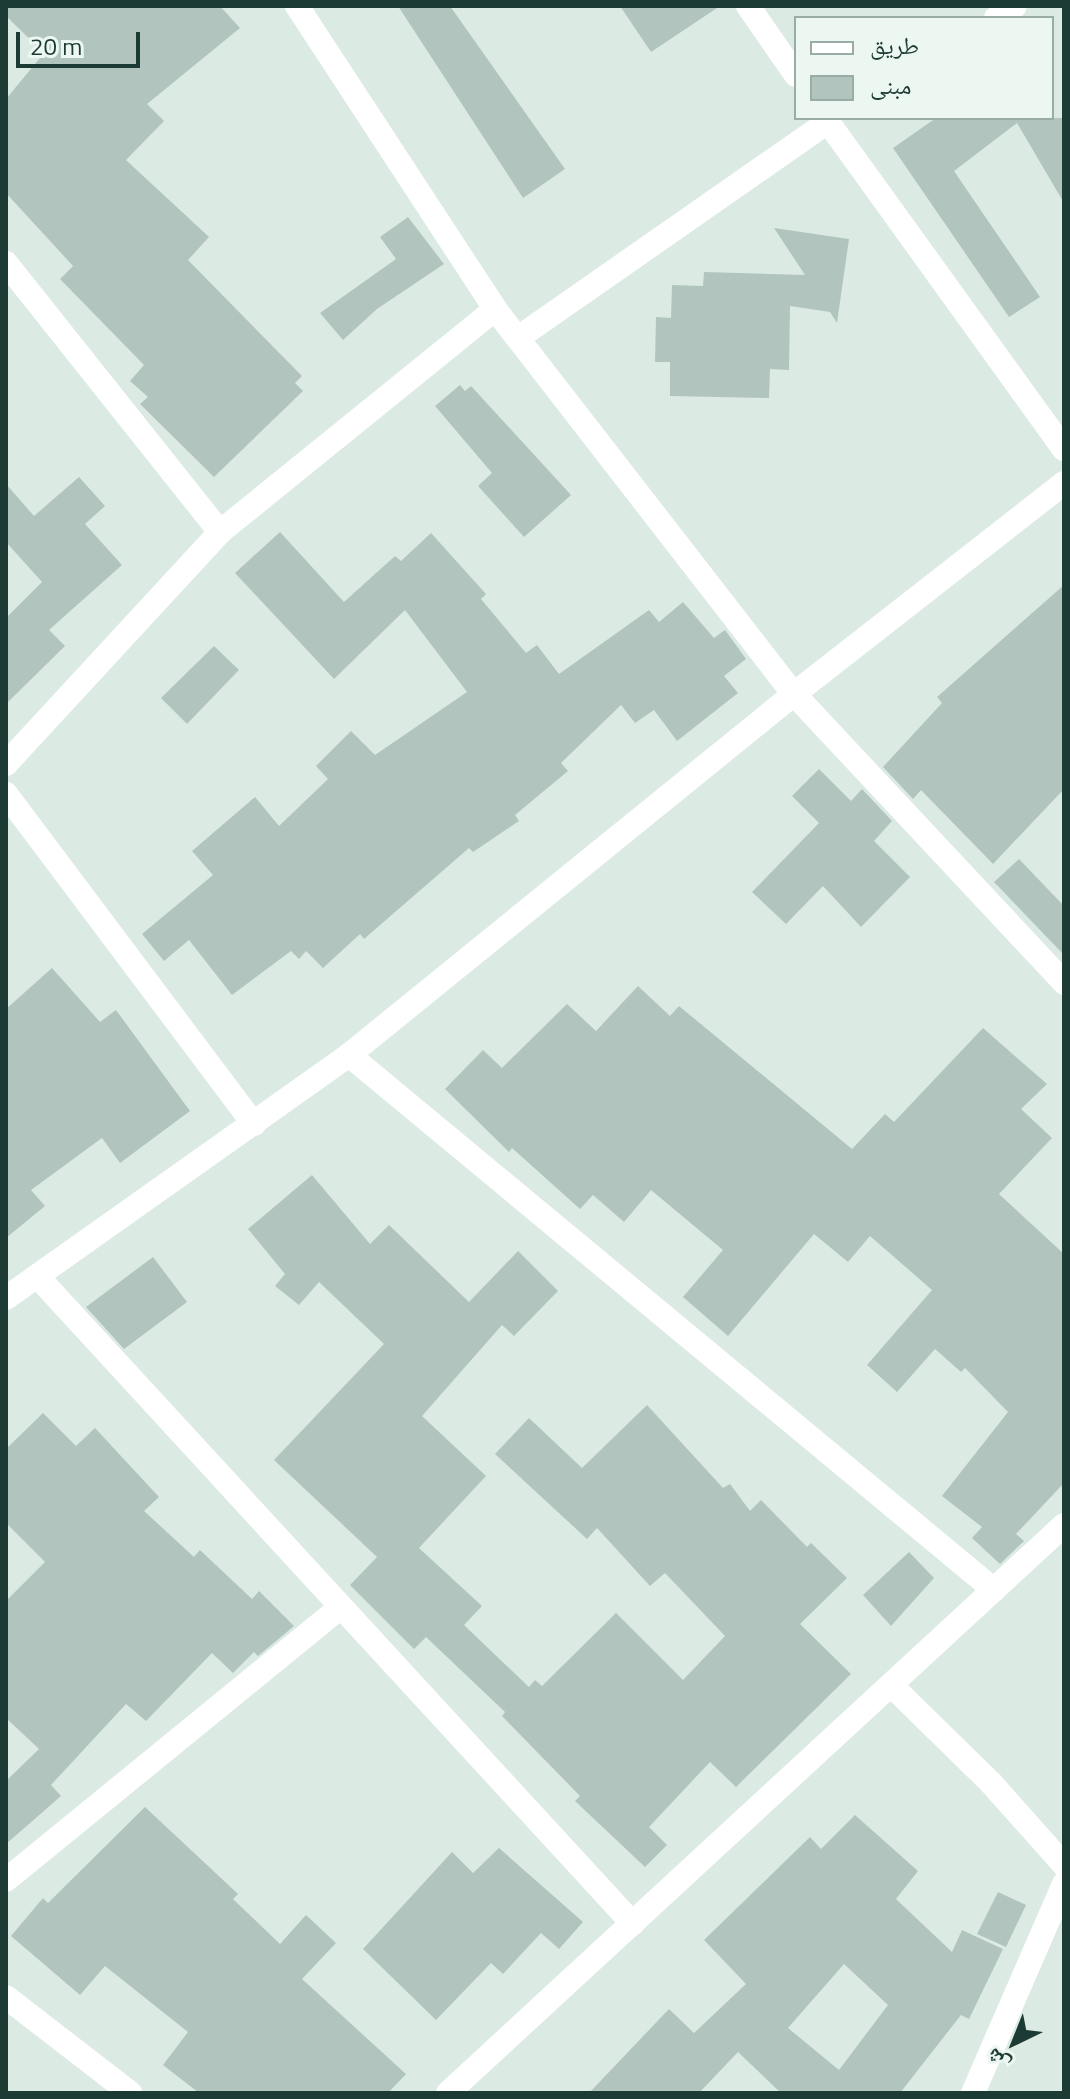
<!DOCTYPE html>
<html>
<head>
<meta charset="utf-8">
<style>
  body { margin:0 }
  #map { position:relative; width:1070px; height:2099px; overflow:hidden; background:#dceae4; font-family:"Titillium Web","Noto Naskh Arabic",sans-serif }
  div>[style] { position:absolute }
  .building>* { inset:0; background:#b1c5be }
  .minor>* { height:24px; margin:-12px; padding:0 12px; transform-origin:12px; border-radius:12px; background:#fff }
  .tertiary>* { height:24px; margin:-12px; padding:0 12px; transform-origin:12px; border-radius:12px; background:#fff }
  span { translate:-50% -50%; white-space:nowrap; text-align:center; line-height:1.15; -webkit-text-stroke:6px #ecf7f2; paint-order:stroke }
  .frame { position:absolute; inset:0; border:8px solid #1c3b34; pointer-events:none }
  .legend { position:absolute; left:794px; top:16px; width:260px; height:104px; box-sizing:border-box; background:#ecf7f2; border:2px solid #99aca6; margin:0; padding:10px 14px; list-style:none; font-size:24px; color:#1c3b34 }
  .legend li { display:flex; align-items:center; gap:16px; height:40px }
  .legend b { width:40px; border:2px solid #99aca6 }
  .north { position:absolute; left:974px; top:2003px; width:80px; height:80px; -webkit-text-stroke:6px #ecf7f2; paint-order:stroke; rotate:223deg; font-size:22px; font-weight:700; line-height:32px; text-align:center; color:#1c3b34 }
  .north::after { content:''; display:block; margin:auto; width:28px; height:36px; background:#1c3b34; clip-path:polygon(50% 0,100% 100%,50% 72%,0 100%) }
  .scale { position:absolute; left:16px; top:32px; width:124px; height:36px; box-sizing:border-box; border:4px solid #1c3b34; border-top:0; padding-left:10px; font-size:24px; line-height:28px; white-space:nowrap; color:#1c3b34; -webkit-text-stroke:6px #ecf7f2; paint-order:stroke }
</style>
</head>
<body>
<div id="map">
  <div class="building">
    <i style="clip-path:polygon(6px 6px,220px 6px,240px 28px,147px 104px,164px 121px,126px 160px,209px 237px,188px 260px,302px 376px,295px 383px,303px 391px,214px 477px,140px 404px,148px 397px,130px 381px,144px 365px,60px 279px,73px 266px,6px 193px,6px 99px,44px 53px,6px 16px)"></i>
    <i style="clip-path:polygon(398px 6px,450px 6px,565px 169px,523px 198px)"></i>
    <i style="clip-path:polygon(620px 6px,720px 6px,651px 52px)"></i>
    <i style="clip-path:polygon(936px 118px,1064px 118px,1064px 203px,1017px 123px,954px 171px,1040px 297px,1009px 317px,893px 148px)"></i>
    <i style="clip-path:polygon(408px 217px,444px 264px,377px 309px,343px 340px,320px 313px,396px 259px,380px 237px)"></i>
    <i style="clip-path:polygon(774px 228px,849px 239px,837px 323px,830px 312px,790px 306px,789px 370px,770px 369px,769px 398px,670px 396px,670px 362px,655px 362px,656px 317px,671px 318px,672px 285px,703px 286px,704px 272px,805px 275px)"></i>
    <i style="clip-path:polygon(460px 385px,465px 391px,471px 386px,571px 495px,524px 537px,478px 486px,492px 473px,435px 406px)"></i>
    <i style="clip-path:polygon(79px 477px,105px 506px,85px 524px,122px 565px,49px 630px,65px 646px,6px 704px,6px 618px,42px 582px,6px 542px,6px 484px,34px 516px)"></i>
    <i style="clip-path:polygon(280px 532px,344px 602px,395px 556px,401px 561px,431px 533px,486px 594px,481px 599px,526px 653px,537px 645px,559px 674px,649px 610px,659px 622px,683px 602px,714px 638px,725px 630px,746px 659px,724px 676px,738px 693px,677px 741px,654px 710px,635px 723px,621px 705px,561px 763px,568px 771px,515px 815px,519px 821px,473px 852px,469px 848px,364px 939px,360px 934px,323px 968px,306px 951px,299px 959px,291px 951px,232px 995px,189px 940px,164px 961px,142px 934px,213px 875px,192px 851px,255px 797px,279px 826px,328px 779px,316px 766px,351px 731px,375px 755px,467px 692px,405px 610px,334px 679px,235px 573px)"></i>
    <i style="clip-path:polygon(1064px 585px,1064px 789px,993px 864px,921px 790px,913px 799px,883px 767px,942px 703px,937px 697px)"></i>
    <i style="clip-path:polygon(214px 646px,239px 670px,187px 724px,161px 698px)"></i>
    <i style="clip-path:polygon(819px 769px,851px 801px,862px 789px,892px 821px,874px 841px,910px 877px,861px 927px,823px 886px,786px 924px,752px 892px,819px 823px,792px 796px)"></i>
    <i style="clip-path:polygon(1019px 859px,1064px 906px,1064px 955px,994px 882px)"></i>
    <i style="clip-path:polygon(52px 968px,100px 1022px,116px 1010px,190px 1111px,120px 1163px,102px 1138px,31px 1190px,45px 1206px,6px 1238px,6px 1009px)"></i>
    <i style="clip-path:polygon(638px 986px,670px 1016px,679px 1006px,852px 1149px,885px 1114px,894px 1122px,983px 1028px,1047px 1084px,1021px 1109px,1052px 1138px,999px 1194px,1064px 1254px,1064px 1483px,1016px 1534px,1024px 1541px,1000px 1564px,972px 1538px,982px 1527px,942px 1496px,1008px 1412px,965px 1368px,961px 1372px,935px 1349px,897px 1392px,867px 1365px,932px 1290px,870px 1236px,848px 1262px,814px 1234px,728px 1336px,683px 1297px,723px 1250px,651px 1190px,624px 1222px,593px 1195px,580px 1209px,512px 1148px,509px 1152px,445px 1089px,483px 1050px,502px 1068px,567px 1004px,596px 1031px)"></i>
    <i style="clip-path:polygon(312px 1175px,370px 1244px,389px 1225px,469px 1302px,518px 1251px,558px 1291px,514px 1336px,502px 1325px,422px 1416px,486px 1476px,419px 1548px,482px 1606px,464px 1625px,529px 1687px,535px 1680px,542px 1686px,616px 1613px,683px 1680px,725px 1636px,665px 1573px,650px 1586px,597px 1528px,587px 1539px,495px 1454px,529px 1418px,582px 1468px,647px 1405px,723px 1488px,730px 1484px,750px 1511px,761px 1500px,807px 1547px,811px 1543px,847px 1578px,800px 1624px,851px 1674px,736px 1787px,710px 1762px,649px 1827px,667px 1845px,645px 1867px,575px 1801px,580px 1796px,502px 1716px,505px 1712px,426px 1637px,414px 1649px,350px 1585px,377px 1557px,274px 1460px,384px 1344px,319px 1282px,299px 1305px,275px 1286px,285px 1274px,248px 1229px)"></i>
    <i style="clip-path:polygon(153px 1257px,187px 1302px,124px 1349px,86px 1307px)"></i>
    <i style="clip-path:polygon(43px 1413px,76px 1446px,95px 1428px,159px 1497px,144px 1511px,194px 1557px,200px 1550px,252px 1599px,259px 1591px,294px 1626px,258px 1656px,254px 1652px,233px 1673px,212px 1653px,146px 1721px,126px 1704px,51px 1785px,61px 1796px,6px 1844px,6px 1781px,39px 1749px,6px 1718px,6px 1601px,45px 1562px,6px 1523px,6px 1449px)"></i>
    <i style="clip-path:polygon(909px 1552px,934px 1578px,891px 1626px,863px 1595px)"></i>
    <i style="clip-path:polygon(145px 1807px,238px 1894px,233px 1899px,280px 1944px,306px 1915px,336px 1943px,302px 1979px,406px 2074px,388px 2093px,199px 2093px,163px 2065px,188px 2032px,105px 1966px,80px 1995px,11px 1936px,43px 1898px,48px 1903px)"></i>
    <i style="clip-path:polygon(evenodd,855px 1815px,918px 1871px,896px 1899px,952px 1952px,962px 1930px,1003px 1949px,969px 2019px,961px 2015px,900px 2093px,781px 2093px,738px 2052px,699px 2093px,589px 2093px,669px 2009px,694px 2033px,746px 1984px,704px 1940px,810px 1837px,821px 1849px,855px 1815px,844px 1964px,888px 2005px,839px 2070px,788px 2028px,844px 1964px)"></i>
    <i style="clip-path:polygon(499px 1848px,583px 1922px,559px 1949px,541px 1933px,503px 1974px,491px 1963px,436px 2020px,363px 1949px,452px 1852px,473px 1873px)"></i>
    <i style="clip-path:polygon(998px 1892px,1026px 1905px,1006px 1947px,977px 1934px)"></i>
  </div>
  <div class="minor">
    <i style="left:297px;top:6px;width:362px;rotate:56.8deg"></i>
    <i style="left:495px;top:309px;width:487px;rotate:52.2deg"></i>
    <i style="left:794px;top:694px;width:396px;rotate:46.9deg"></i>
    <i style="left:748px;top:6px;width:84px;rotate:55.2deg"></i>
    <i style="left:996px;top:18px;width:22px;rotate:-32deg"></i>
    <i style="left:6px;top:263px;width:344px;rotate:51.5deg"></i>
    <i style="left:518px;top:338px;width:378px;rotate:-34.9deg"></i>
    <i style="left:828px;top:122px;width:403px;rotate:54.2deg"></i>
    <i style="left:6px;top:764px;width:316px;rotate:-47.3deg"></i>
    <i style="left:220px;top:532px;width:354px;rotate:-39deg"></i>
    <i style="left:6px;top:794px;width:413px;rotate:53.1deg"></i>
    <i style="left:349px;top:1055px;width:838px;rotate:39.67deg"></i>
    <i style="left:37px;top:1276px;width:880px;rotate:47.39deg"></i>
    <i style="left:892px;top:1686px;width:139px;rotate:44.4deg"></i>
    <i style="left:991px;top:1783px;width:110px;rotate:48.3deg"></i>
    <i style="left:6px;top:1880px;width:432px;rotate:-39.2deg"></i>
    <i style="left:6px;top:1997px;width:157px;rotate:37.7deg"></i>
    <i style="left:448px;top:2093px;width:838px;rotate:-42.68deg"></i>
    <i style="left:973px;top:2093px;width:228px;rotate:-66.5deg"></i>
  </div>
  <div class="tertiary">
    <i style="left:6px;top:1298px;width:420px;rotate:-35.3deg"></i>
    <i style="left:349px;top:1055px;width:573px;rotate:-39.05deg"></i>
    <i style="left:794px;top:694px;width:343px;rotate:-38deg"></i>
  </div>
  <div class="frame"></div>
  <ul class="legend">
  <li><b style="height:10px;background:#fff"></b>طريق</li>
  <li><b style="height:22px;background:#b1c5be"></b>مبنى</li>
  </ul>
  <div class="north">ش</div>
  <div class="scale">20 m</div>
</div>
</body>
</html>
